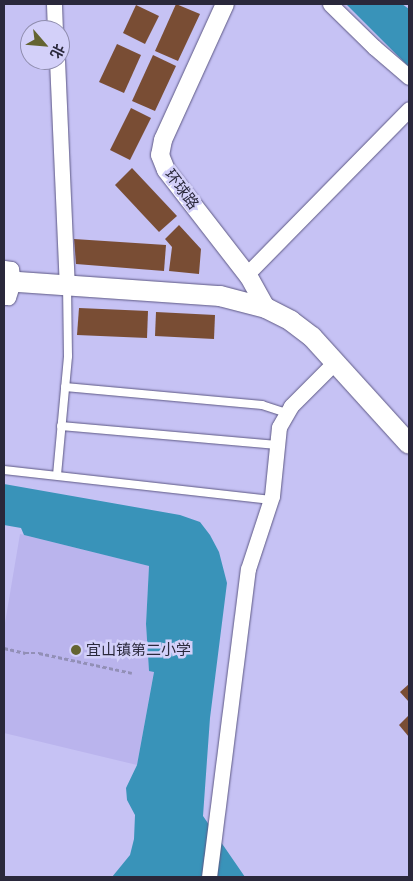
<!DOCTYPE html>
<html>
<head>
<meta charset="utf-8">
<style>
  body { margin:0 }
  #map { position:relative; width:413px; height:881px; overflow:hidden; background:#c6c2f4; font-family:Arial,"Noto Sans SC",sans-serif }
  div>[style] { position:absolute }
  .built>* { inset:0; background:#bab4ed }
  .water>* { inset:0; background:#3993b9 }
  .building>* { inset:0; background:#794d34 }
  .path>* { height:2.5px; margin-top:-1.25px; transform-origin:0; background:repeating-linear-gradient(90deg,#928fb6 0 4px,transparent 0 6.5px) }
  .roads { filter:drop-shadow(0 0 1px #5d5884) drop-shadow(0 0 1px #5d5884) }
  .service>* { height:8px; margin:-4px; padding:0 4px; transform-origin:4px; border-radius:4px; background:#fff }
  .minor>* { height:15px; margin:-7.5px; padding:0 7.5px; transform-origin:7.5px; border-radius:7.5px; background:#fff }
  .tertiary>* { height:18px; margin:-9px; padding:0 9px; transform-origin:9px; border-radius:9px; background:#fff }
  .secondary>* { height:20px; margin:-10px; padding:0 10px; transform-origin:10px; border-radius:10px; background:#fff }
  .dots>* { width:14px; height:14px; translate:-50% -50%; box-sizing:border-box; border:2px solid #d3d0f9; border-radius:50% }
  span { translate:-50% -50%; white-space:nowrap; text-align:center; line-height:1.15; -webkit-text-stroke:5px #d3d0f9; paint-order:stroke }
  .street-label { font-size:15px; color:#2a283b }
  .poi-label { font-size:15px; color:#2a283b }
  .left { translate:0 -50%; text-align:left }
  .frame { position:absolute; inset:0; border:5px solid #2a283b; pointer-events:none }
  .north { position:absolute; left:20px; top:20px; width:50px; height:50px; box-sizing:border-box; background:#d3d0f9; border:1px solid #8f8dad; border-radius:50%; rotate:117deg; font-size:14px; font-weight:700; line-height:20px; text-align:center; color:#2a283b }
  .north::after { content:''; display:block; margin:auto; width:18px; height:22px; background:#646431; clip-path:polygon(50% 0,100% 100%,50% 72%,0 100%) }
</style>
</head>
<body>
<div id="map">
  <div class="built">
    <i style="clip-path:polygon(20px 534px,149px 566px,146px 624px,149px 671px,154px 671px,137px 765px,4px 733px,4px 629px)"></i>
  </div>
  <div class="water">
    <i style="clip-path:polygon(346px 4px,402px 4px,409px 9px,409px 67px)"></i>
    <i style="clip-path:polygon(4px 484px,180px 515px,200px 522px,210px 535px,219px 552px,227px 583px,210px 718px,203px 816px,245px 877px,112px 877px,130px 855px,134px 839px,135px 815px,127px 800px,126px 788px,137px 765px,154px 672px,149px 671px,146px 624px,149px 566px,24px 535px,21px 528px,4px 525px)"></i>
  </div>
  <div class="building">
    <i style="clip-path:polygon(176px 4px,200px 14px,178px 61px,155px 51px)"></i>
    <i style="clip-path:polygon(136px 5px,159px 16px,145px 44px,123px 33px)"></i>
    <i style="clip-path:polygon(117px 44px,141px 55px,124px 93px,99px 82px)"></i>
    <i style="clip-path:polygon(153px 55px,176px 66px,155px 111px,132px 101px)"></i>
    <i style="clip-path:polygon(131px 108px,151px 118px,130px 160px,110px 150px)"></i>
    <i style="clip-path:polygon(132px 168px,177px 216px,159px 232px,115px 185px)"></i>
    <i style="clip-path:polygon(179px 225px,201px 249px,199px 274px,169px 271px,172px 247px,165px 239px)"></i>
    <i style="clip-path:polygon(74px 239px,166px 245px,164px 271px,76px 264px)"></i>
    <i style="clip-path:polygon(79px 308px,148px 311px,147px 338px,77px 335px)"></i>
    <i style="clip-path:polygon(156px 312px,215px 315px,214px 339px,155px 336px)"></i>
    <i style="clip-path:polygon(409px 684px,409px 702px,400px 692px)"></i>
    <i style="clip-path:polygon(409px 715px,409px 737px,399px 725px)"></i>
  </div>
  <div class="path">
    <i style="left:4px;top:648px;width:22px;rotate:13deg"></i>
    <i style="left:25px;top:653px;width:14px"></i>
    <i style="left:39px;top:653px;width:95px;rotate:12.1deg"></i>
  </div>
  <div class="roads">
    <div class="service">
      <i style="left:65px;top:387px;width:198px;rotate:5.2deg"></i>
      <i style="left:262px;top:405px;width:25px;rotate:18deg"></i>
      <i style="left:61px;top:426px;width:217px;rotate:5deg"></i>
      <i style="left:4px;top:470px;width:269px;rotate:6.4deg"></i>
      <i style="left:57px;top:475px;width:120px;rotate:-84.7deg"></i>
      <i style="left:68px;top:356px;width:70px;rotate:-90.8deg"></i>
    </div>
    <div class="minor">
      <i style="left:54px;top:4px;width:26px;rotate:88deg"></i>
      <i style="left:330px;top:4px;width:62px;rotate:44.3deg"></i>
      <i style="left:374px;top:47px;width:46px;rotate:40.6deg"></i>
      <i style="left:57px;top:60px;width:226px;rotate:87.5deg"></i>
      <i style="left:4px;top:268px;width:7px;rotate:8deg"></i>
      <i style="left:11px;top:269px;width:13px;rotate:81deg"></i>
      <i style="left:13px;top:282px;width:16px;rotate:108deg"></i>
      <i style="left:8px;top:297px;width:4px;rotate:180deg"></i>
      <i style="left:247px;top:274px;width:231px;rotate:-45.5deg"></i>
      <i style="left:209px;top:877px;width:310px;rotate:-82.8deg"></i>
      <i style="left:248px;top:569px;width:77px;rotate:-71.8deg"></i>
      <i style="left:272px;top:496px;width:69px;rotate:-84.2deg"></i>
      <i style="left:279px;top:427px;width:24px;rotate:-60deg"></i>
      <i style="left:291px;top:406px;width:62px;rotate:-45deg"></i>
    </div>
    <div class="tertiary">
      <i style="left:225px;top:4px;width:149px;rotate:114.5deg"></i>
      <i style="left:163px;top:140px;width:15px;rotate:101deg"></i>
      <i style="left:160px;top:155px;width:16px;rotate:68deg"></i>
      <i style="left:166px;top:170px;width:135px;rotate:52.2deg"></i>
      <i style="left:249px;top:277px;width:35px;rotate:61deg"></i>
    </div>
    <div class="secondary">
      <i style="left:4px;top:281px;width:217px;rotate:4deg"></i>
      <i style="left:220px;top:296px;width:48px;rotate:14.6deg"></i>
      <i style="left:266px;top:308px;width:28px;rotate:27deg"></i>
      <i style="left:291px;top:321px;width:26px;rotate:37deg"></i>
      <i style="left:312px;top:337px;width:144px;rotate:47.8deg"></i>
    </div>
  </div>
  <div class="dots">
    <i style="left:76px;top:650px;background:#646431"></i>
  </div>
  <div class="street-label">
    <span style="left:182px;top:189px;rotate:53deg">环球路</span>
  </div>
  <div class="poi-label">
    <span class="left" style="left:86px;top:650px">宜山镇第二小学</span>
  </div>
  <div class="frame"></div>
  <div class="north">北</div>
</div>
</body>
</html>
